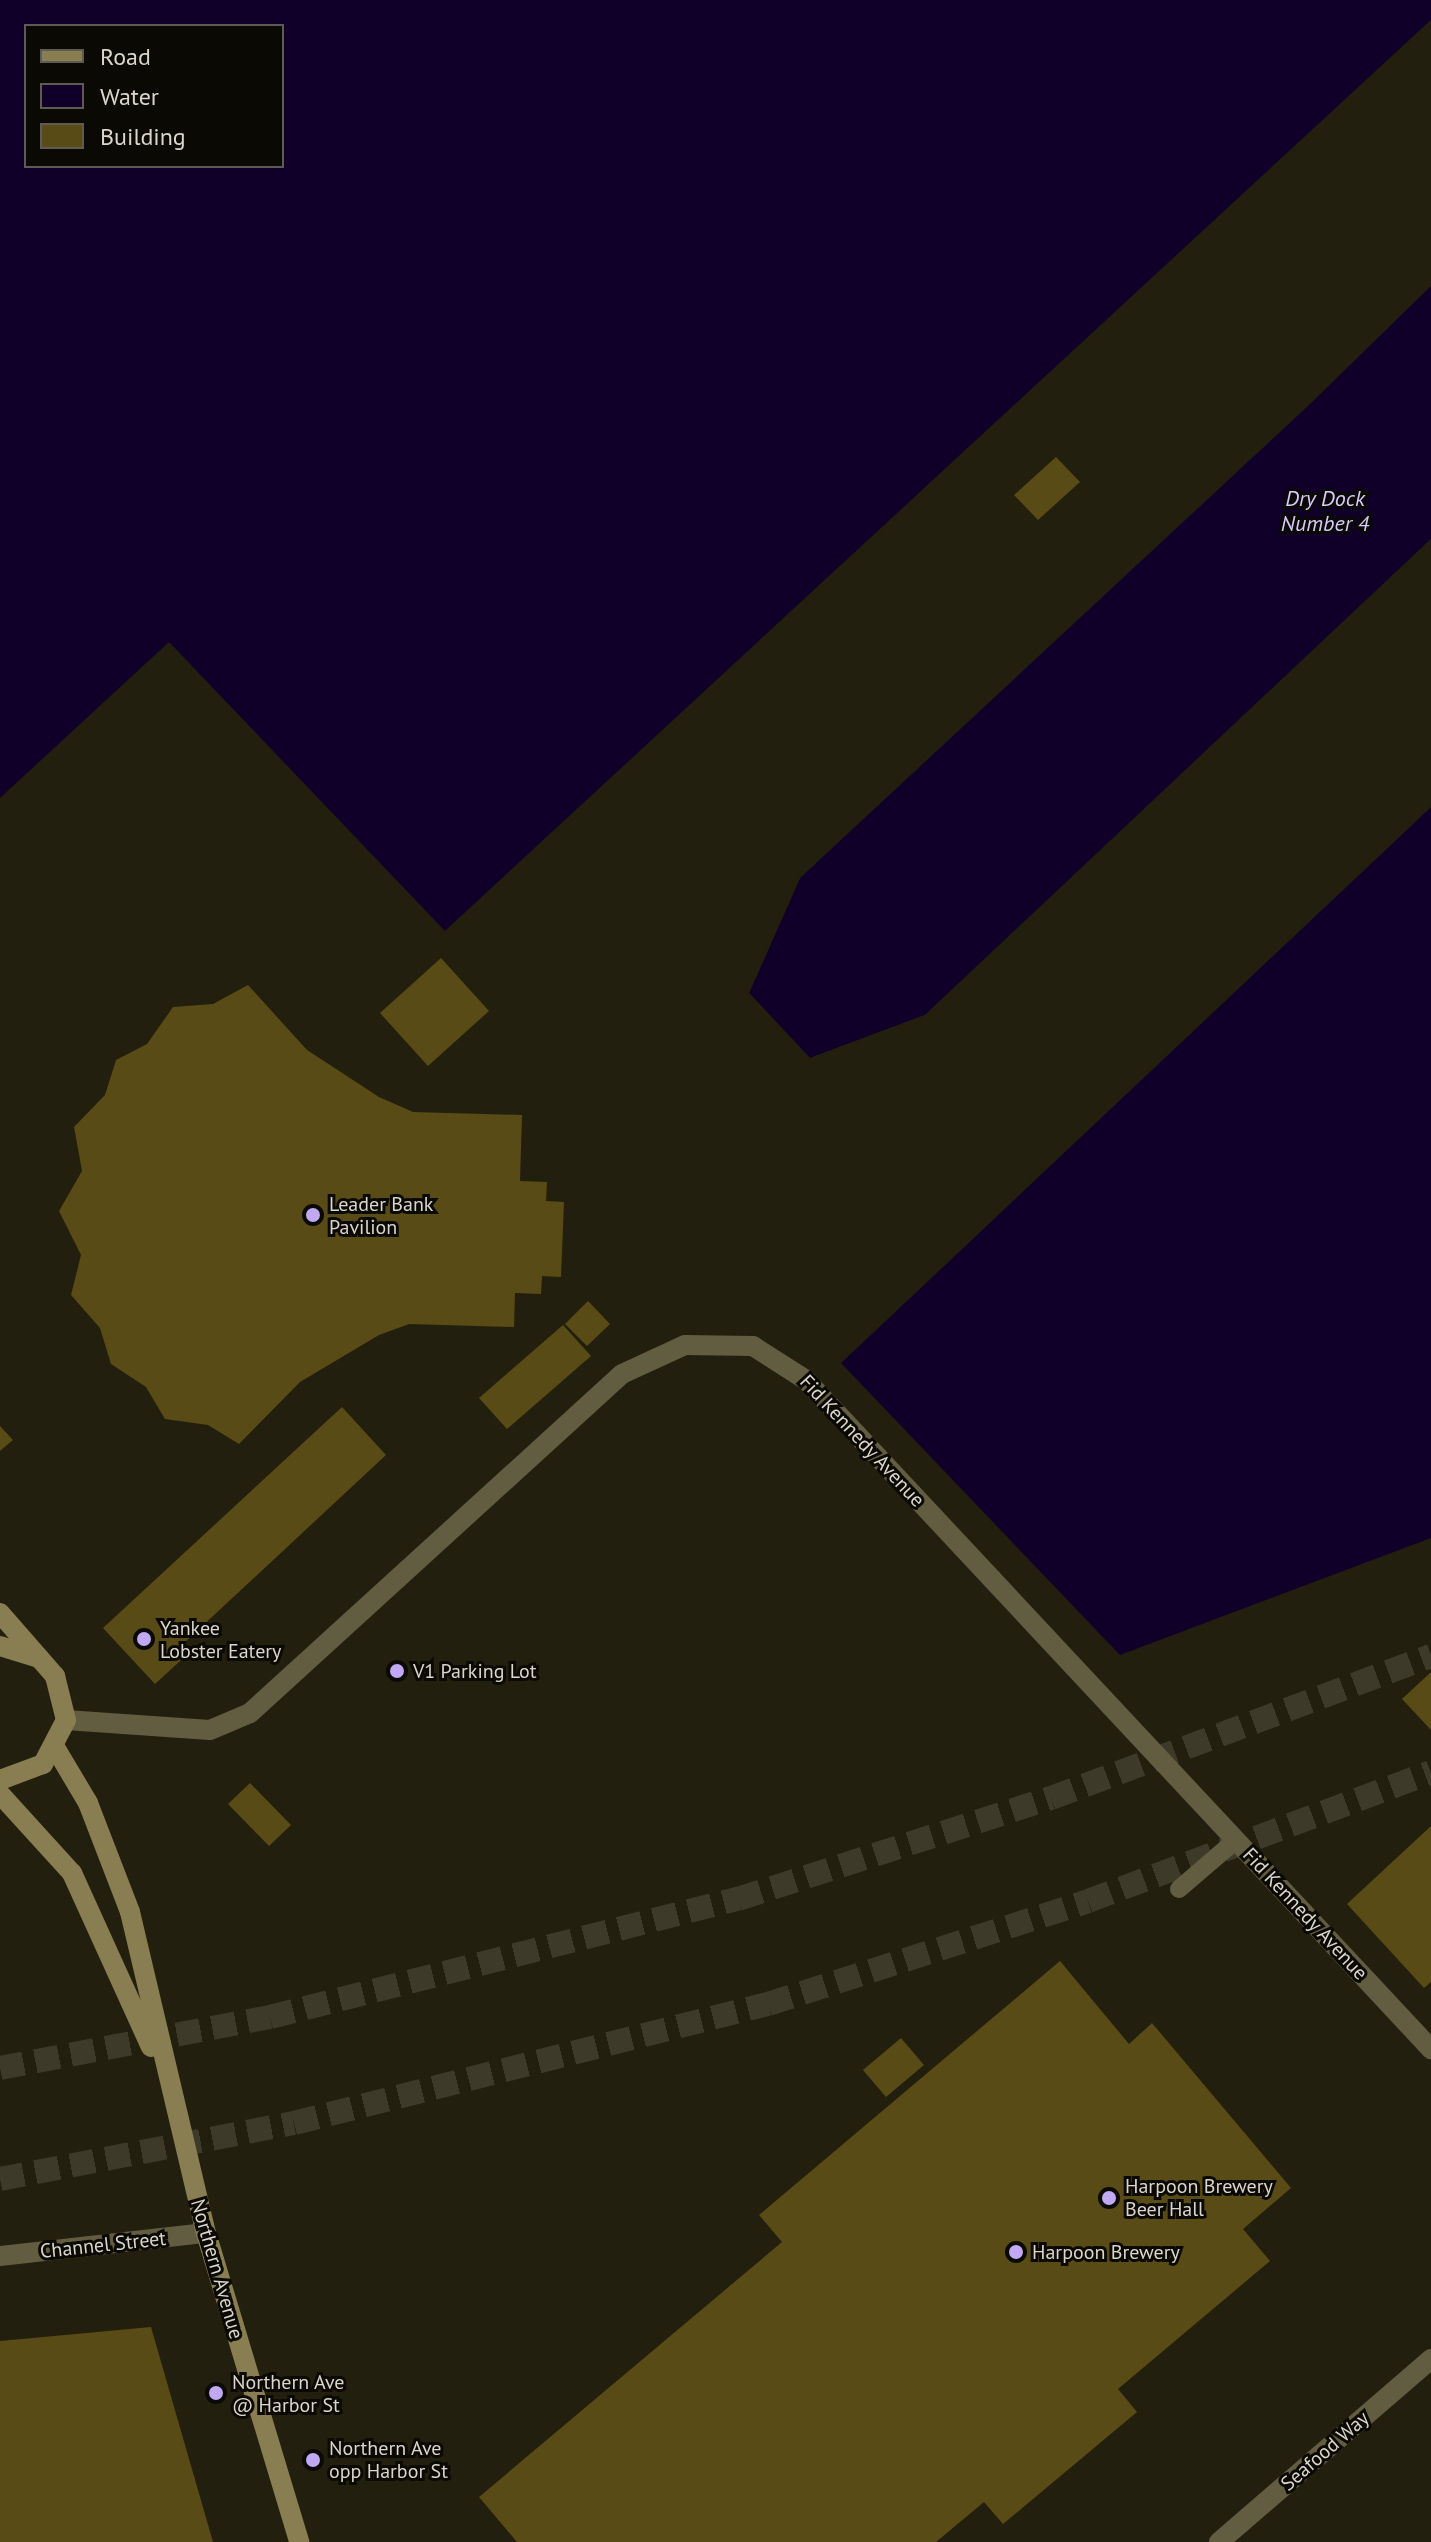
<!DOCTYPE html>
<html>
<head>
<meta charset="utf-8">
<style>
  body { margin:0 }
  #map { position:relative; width:1431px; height:2542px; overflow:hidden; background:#231f0e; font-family:"PT Sans",sans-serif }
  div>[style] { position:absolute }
  .water>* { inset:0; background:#100029 }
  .pier>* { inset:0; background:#231f0e }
  .building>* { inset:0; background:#584b15 }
  .highway-tunnel>* { height:24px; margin-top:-12px; transform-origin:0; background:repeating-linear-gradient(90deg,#3e3a2a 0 24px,transparent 0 36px) }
  .lane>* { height:18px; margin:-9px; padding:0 9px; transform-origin:9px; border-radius:9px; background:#625c41 }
  .street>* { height:20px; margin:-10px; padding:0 10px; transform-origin:10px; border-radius:10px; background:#625c41 }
  .secondary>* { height:20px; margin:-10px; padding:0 10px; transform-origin:10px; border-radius:10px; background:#897e52 }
  .dots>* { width:22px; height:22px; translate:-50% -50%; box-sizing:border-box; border:4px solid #0a0903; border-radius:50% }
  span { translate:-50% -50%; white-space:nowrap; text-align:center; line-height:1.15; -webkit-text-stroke:6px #0a0903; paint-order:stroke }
  .poi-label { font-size:20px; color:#d9d6cb }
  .left { translate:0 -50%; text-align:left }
  .street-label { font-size:20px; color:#d9d6cb }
  .water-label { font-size:22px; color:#d8c9fd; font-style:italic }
  .legend { position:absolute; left:24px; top:24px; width:260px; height:144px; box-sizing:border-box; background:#0a0903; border:2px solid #5d5b53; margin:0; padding:10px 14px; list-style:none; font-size:24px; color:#d9d6cb }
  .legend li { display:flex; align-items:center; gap:16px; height:40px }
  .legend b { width:40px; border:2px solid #5d5b53 }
</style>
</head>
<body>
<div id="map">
  <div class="water">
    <i style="clip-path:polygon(evenodd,0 0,1431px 0,1431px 20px,445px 931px,169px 642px,0 798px,0 0,26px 26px,282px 26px,282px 166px,26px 166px,26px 26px)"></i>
    <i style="clip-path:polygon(1431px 281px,1431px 539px,925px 1015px,810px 1058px,749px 993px,800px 878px)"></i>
    <i style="clip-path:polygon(1431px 807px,1431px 1538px,1120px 1655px,841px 1363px)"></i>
  </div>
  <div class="pier">
    <i style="clip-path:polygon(1431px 20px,1431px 25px,448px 934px,445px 931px)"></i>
    <i style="clip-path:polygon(1431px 277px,1431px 286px,1309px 405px,800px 878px,749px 993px,810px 1058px,925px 1015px,1431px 539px,1431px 545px,927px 1018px,807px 1061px,745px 993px,797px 876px)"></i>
    <i style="clip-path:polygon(1431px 803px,1431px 807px,841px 1363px,838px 1360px)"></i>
  </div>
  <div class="building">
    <i style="clip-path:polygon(1056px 457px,1080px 482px,1038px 520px,1014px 495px)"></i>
    <i style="clip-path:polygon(441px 958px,489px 1011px,428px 1066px,380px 1013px)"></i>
    <i style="clip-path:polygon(248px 985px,307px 1050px,379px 1097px,413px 1112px,522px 1115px,520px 1181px,547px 1182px,546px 1201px,564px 1202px,561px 1277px,542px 1276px,541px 1294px,515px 1293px,514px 1327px,409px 1324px,379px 1335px,300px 1382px,239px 1444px,208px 1425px,165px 1419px,146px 1387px,111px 1364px,100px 1328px,71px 1295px,81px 1255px,59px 1211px,82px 1171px,74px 1127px,105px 1095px,116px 1060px,147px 1044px,173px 1007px,213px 1004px)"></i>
    <i style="clip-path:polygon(588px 1301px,610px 1324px,587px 1346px,565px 1324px)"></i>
    <i style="clip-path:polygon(563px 1325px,591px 1356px,507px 1429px,479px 1398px)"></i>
    <i style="clip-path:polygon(342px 1407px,386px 1455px,183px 1644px,190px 1652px,155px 1684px,103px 1628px)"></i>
    <i style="clip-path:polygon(0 1426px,13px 1440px,0 1451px)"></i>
    <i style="clip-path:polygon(1431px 1672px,1431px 1730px,1402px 1699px)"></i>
    <i style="clip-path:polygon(250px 1783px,291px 1825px,269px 1846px,228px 1804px)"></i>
    <i style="clip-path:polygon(1431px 1826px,1431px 1982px,1424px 1988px,1347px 1904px)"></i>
    <i style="clip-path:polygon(1060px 1961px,1129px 2044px,1152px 2023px,1291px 2188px,1243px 2229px,1270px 2261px,1118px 2389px,1137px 2412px,1003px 2524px,984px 2502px,936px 2542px,517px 2542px,479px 2497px,782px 2242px,759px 2215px)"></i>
    <i style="clip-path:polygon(901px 2038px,924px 2065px,886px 2097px,863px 2070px)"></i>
    <i style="clip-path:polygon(151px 2327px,213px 2542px,0 2542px,0 2341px)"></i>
  </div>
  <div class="highway-tunnel">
    <i style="left:0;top:2068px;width:275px;rotate:-10.7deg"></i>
    <i style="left:270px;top:2017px;width:483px;rotate:-14.2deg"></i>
    <i style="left:738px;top:1899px;width:329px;rotate:-17.9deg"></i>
    <i style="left:1051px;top:1798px;width:406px;rotate:-20.5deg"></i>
    <i style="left:0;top:2179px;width:299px;rotate:-10.8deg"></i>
    <i style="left:294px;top:2123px;width:489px;rotate:-14.1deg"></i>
    <i style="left:768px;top:2004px;width:336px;rotate:-17.8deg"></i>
    <i style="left:1088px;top:1901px;width:366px;rotate:-20.6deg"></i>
  </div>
  <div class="lane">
    <i style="left:1179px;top:1889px;width:75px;rotate:-40.7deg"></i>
  </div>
  <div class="street">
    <i style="left:66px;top:1720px;width:144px;rotate:4deg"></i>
    <i style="left:210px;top:1730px;width:43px;rotate:-23deg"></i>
    <i style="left:250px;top:1713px;width:503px;rotate:-42.34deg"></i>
    <i style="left:622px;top:1374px;width:69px;rotate:-24.7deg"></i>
    <i style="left:685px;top:1345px;width:68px;rotate:0.8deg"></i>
    <i style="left:753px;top:1346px;width:63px;rotate:32.7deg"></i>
    <i style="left:806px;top:1380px;width:916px;rotate:46.95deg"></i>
    <i style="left:0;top:2256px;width:207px;rotate:-6.4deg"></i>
    <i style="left:1219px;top:2542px;width:280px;rotate:-40.8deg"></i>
  </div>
  <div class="secondary">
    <i style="left:0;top:1613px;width:84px;rotate:48.9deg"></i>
    <i style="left:55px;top:1676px;width:45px;rotate:76deg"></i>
    <i style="left:66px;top:1720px;width:50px;rotate:117.6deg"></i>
    <i style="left:43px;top:1764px;width:46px;rotate:159.6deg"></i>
    <i style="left:0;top:1646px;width:38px;rotate:17deg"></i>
    <i style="left:56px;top:1749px;width:63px;rotate:59.3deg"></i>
    <i style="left:88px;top:1803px;width:117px;rotate:68.9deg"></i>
    <i style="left:130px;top:1912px;width:330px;rotate:76.7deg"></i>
    <i style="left:206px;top:2233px;width:323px;rotate:73.2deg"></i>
    <i style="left:0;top:1794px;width:107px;rotate:47.7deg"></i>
    <i style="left:72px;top:1873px;width:191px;rotate:65.6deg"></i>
  </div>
  <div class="dots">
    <i style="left:313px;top:1215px;background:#c0a8f3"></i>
    <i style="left:144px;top:1639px;background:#c0a8f3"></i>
    <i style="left:397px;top:1671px;background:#c0a8f3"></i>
    <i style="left:1109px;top:2198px;background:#c0a8f3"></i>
    <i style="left:1016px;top:2252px;background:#c0a8f3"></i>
    <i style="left:216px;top:2393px;background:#c0a8f3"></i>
    <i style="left:313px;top:2460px;background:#c0a8f3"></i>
  </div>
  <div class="poi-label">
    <span class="left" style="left:329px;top:1216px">Leader Bank<br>Pavilion</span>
    <span class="left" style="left:160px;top:1640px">Yankee<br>Lobster Eatery</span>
    <span class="left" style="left:413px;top:1671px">V1 Parking Lot</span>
    <span class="left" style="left:1125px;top:2198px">Harpoon Brewery<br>Beer Hall</span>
    <span class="left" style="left:1032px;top:2252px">Harpoon Brewery</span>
    <span class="left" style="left:232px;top:2394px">Northern Ave<br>@ Harbor St</span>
    <span class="left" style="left:329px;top:2460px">Northern Ave<br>opp Harbor St</span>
  </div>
  <div class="street-label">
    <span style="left:862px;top:1441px;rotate:47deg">Fid Kennedy Avenue</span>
    <span style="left:1305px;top:1914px;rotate:47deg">Fid Kennedy Avenue</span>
    <span style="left:103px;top:2245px;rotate:-6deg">Channel Street</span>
    <span style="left:217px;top:2269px;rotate:74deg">Northern Avenue</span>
    <span style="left:1325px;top:2451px;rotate:-41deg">Seafood Way</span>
  </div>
  <div class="water-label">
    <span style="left:1325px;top:511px">Dry Dock<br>Number 4</span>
  </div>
  <ul class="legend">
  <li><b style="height:10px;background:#897e52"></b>Road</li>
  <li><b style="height:22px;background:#100029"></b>Water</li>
  <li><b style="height:22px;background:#584b15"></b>Building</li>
  </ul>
</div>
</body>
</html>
